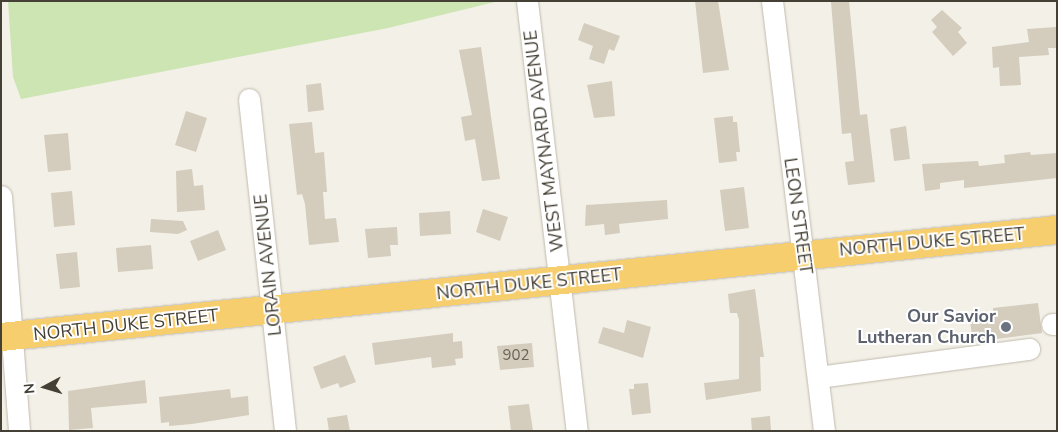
<!DOCTYPE html>
<html>
<head>
<meta charset="utf-8">
<style>
  body { margin:0 }
  #map { position:relative; width:1058px; height:432px; overflow:hidden; background:#f3f0e7; font-family:"Nunito Sans",sans-serif }
  div>[style] { position:absolute }
  .green>* { inset:0; background:#cce5b2 }
  .building>* { inset:0; background:#d4ccbd }
  .roads { filter:drop-shadow(0 0 1px #c1baad) drop-shadow(0 0 1px #c1baad) }
  .minor>* { height:21px; margin:-10.5px; padding:0 10.5px; transform-origin:10.5px; border-radius:10.5px; background:#fff }
  .highway>* { height:28px; margin:-14px; padding:0 14px; transform-origin:14px; border-radius:14px; background:#f7ce6e }
  .dots>* { width:14px; height:14px; translate:-50% -50%; box-sizing:border-box; border:2px solid #fff; border-radius:50% }
  span { translate:-50% -50%; white-space:nowrap; text-align:center; line-height:1.15; -webkit-text-stroke:4px #fff; paint-order:stroke }
  .number-label { font-size:15px; color:#696358 }
  .number-label span { -webkit-text-stroke-width:0 }
  .street-label { font-size:18px; color:#454036 }
  .worship-label { font-size:18px; color:#5b616d; font-weight:700 }
  .right { translate:-100% -50%; text-align:right }
  .frame { position:absolute; inset:0; border:2px solid #454036; pointer-events:none }
  .north { position:absolute; left:20px; top:362px; width:50px; height:50px; -webkit-text-stroke:4px #fff; paint-order:stroke; rotate:264deg; font-size:14px; font-weight:700; line-height:20px; text-align:center; color:#454036 }
  .north::after { content:''; display:block; margin:auto; width:18px; height:22px; background:#454036; clip-path:polygon(50% 0,100% 100%,50% 72%,0 100%) }
</style>
</head>
<body>
<div id="map">
  <div class="green">
    <i style="clip-path:polygon(8px 1px,499px 1px,388px 28px,21px 99px,13px 77px)"></i>
  </div>
  <div class="building">
    <i style="clip-path:polygon(695px 1px,718px 1px,729px 70px,703px 73px)"></i>
    <i style="clip-path:polygon(849px 1px,860px 115px,867px 114px,875px 182px,848px 185px,845px 162px,854px 161px,851px 133px,842px 134px,831px 2px)"></i>
    <i style="clip-path:polygon(942px 10px,962px 28px,958px 32px,967px 43px,953px 56px,932px 32px,937px 27px,931px 20px)"></i>
    <i style="clip-path:polygon(584px 23px,620px 36px,614px 51px,609px 49px,604px 64px,589px 59px,593px 46px,578px 40px)"></i>
    <i style="clip-path:polygon(1057px 27px,1057px 48px,1048px 48px,1049px 55px,1019px 57px,1021px 85px,1000px 86px,999px 67px,993px 68px,992px 47px,1029px 42px,1027px 29px)"></i>
    <i style="clip-path:polygon(481px 47px,500px 179px,482px 181px,475px 139px,465px 141px,461px 117px,472px 115px,459px 50px)"></i>
    <i style="clip-path:polygon(612px 81px,615px 116px,594px 118px,587px 85px)"></i>
    <i style="clip-path:polygon(321px 83px,324px 110px,308px 112px,306px 85px)"></i>
    <i style="clip-path:polygon(186px 111px,207px 118px,196px 152px,175px 145px)"></i>
    <i style="clip-path:polygon(733px 116px,733px 122px,737px 122px,740px 152px,736px 152px,737px 161px,719px 163px,714px 118px)"></i>
    <i style="clip-path:polygon(312px 122px,315px 153px,324px 152px,327px 192px,323px 192px,325px 219px,336px 218px,339px 242px,309px 245px,305px 204px,302px 194px,297px 195px,289px 124px)"></i>
    <i style="clip-path:polygon(906px 126px,910px 159px,894px 161px,890px 129px)"></i>
    <i style="clip-path:polygon(68px 133px,71px 170px,48px 172px,44px 135px)"></i>
    <i style="clip-path:polygon(1030px 152px,1031px 155px,1057px 153px,1057px 178px,964px 188px,964px 180px,940px 183px,940px 189px,925px 191px,922px 164px,978px 161px,979px 166px,1005px 163px,1004px 155px)"></i>
    <i style="clip-path:polygon(192px 169px,194px 186px,203px 185px,205px 210px,177px 212px,176px 171px)"></i>
    <i style="clip-path:polygon(744px 187px,749px 228px,725px 231px,720px 190px)"></i>
    <i style="clip-path:polygon(72px 191px,75px 225px,54px 227px,51px 193px)"></i>
    <i style="clip-path:polygon(667px 200px,668px 219px,619px 224px,620px 233px,605px 235px,604px 224px,585px 226px,586px 205px)"></i>
    <i style="clip-path:polygon(483px 209px,508px 217px,500px 241px,476px 232px)"></i>
    <i style="clip-path:polygon(450px 211px,451px 234px,420px 236px,419px 213px)"></i>
    <i style="clip-path:polygon(151px 219px,183px 221px,187px 230px,178px 234px,150px 232px)"></i>
    <i style="clip-path:polygon(397px 227px,398px 245px,390px 245px,391px 256px,368px 258px,365px 229px)"></i>
    <i style="clip-path:polygon(218px 230px,226px 250px,198px 261px,190px 241px)"></i>
    <i style="clip-path:polygon(151px 245px,153px 269px,118px 272px,116px 248px)"></i>
    <i style="clip-path:polygon(77px 252px,80px 287px,60px 289px,56px 254px)"></i>
    <i style="clip-path:polygon(755px 289px,764px 357px,760px 357px,761px 391px,706px 400px,704px 383px,739px 379px,739px 320px,737px 313px,730px 313px,728px 294px)"></i>
    <i style="clip-path:polygon(1038px 303px,1042px 333px,973px 342px,970px 321px,994px 318px,993px 308px)"></i>
    <i style="clip-path:polygon(627px 320px,651px 327px,643px 358px,598px 343px,603px 327px,624px 333px)"></i>
    <i style="clip-path:polygon(453px 333px,453px 342px,462px 341px,463px 358px,455px 359px,456px 365px,432px 368px,431px 357px,375px 365px,372px 343px)"></i>
    <i style="clip-path:polygon(532px 343px,534px 367px,500px 370px,497px 346px)"></i>
    <i style="clip-path:polygon(345px 355px,356px 382px,340px 388px,338px 383px,321px 389px,313px 367px)"></i>
    <i style="clip-path:polygon(145px 380px,147px 403px,91px 408px,93px 428px,69px 430px,68px 391px)"></i>
    <i style="clip-path:polygon(648px 383px,651px 413px,632px 415px,629px 389px,634px 389px,634px 384px)"></i>
    <i style="clip-path:polygon(230px 389px,231px 398px,248px 396px,249px 415px,192px 424px,169px 426px,169px 422px,161px 423px,159px 397px)"></i>
    <i style="clip-path:polygon(529px 404px,533px 431px,511px 431px,508px 406px)"></i>
    <i style="clip-path:polygon(347px 415px,350px 431px,329px 431px,327px 418px)"></i>
    <i style="clip-path:polygon(770px 416px,771px 431px,752px 431px,751px 418px)"></i>
  </div>
  <div class="roads">
    <div class="minor">
      <i style="left:527px;top:1px;width:433px;rotate:83.4deg"></i>
      <i style="left:772px;top:1px;width:433px;rotate:83.1deg"></i>
      <i style="left:249px;top:99px;width:334px;rotate:83.8deg"></i>
      <i style="left:1px;top:196px;width:236px;rotate:85.6deg"></i>
      <i style="left:1052px;top:324px;width:5px"></i>
      <i style="left:818px;top:377px;width:213px;rotate:-7.6deg"></i>
    </div>
    <div class="highway">
      <i style="left:1px;top:337px;width:1061px;rotate:-5.79deg"></i>
    </div>
  </div>
  <div class="dots">
    <i style="left:1006px;top:327px;background:#6b7280"></i>
  </div>
  <div class="number-label">
    <span style="left:516px;top:356px">902</span>
  </div>
  <div class="street-label">
    <span style="left:544px;top:141px;rotate:-97deg">WEST MAYNARD AVENUE</span>
    <span style="left:798px;top:216px;rotate:82deg">LEON STREET</span>
    <span style="left:932px;top:242px;rotate:-5deg">NORTH DUKE STREET</span>
    <span style="left:268px;top:265px;rotate:-96deg">LORAIN AVENUE</span>
    <span style="left:529px;top:284px;rotate:-6deg">NORTH DUKE STREET</span>
    <span style="left:126px;top:325px;rotate:-6deg">NORTH DUKE STREET</span>
  </div>
  <div class="worship-label">
    <span class="right" style="left:996px;top:327px">Our Savior<br>Lutheran Church</span>
  </div>
  <div class="frame"></div>
  <div class="north">N</div>
</div>
</body>
</html>
